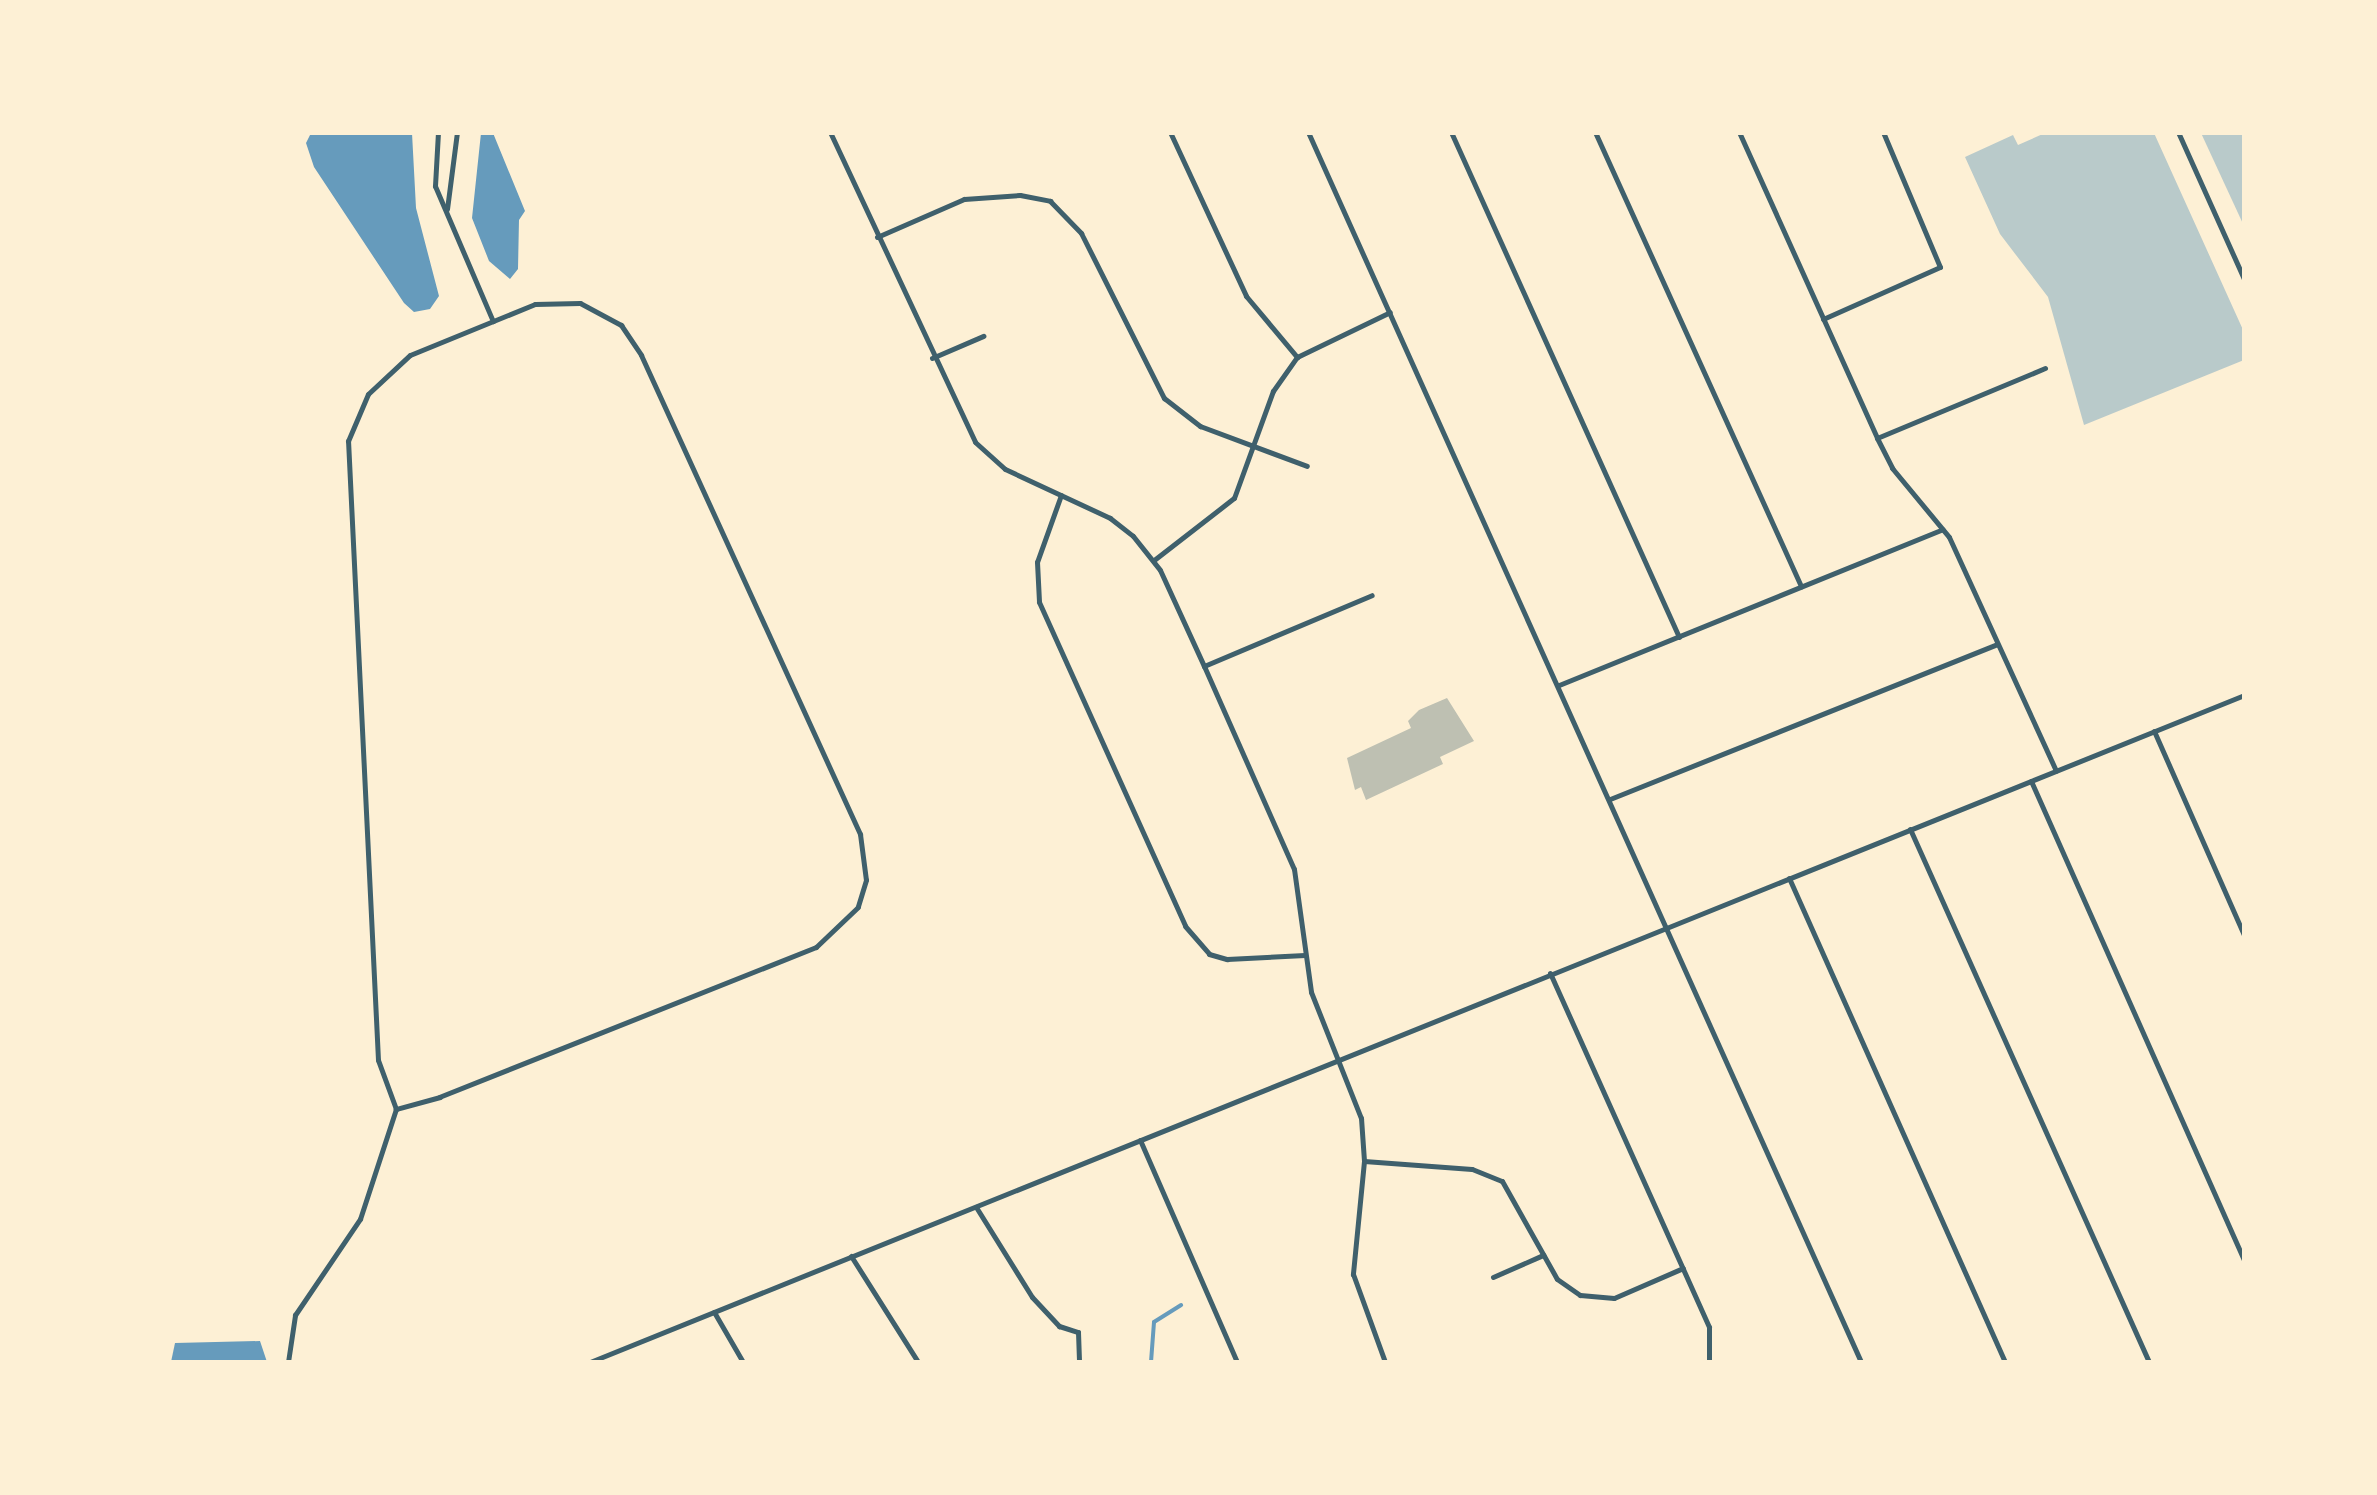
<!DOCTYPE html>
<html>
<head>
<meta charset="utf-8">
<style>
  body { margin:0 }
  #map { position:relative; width:2377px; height:1495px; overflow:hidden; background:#fdf0d5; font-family:"Fira Sans Condensed",sans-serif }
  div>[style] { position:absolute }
  .green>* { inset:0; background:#b9caca }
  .water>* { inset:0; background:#669bbc }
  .stream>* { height:4px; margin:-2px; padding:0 2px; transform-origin:2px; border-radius:2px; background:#669bbc }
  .building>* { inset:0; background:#bec0b2 }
  .minor>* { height:5px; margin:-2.5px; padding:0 2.5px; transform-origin:2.5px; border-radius:2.5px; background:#3f606c }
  span { translate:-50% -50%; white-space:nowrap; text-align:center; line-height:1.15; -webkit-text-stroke:10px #fdf0d5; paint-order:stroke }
  .frame { position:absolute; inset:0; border:135px solid #fdf0d5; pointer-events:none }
</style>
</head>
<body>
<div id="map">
  <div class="green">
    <i style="clip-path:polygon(2045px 133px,2154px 133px,2244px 332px,2244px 360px,2084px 425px,2048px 297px,2000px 234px,1965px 157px,2013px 135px,2018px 145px)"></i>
    <i style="clip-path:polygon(2201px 133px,2244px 133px,2244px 226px)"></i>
  </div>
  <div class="water">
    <i style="clip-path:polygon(311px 133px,412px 133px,416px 208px,439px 296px,430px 309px,414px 312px,404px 303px,314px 167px,306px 143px)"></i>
    <i style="clip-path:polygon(481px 133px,493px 133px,525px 211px,519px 220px,518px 269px,510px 279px,489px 261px,472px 218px)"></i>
    <i style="clip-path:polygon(260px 1341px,267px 1362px,171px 1362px,175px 1343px)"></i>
  </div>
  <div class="stream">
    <i style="left:1151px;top:1362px;width:40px;rotate:-85.7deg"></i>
    <i style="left:1154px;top:1322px;width:32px;rotate:-32deg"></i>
  </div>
  <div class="building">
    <i style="clip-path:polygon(1447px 698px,1474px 741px,1440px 757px,1443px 764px,1366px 800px,1361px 787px,1355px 790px,1347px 758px,1411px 728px,1408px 721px,1419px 710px)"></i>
  </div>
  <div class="minor">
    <i style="left:438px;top:132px;width:54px;rotate:93.2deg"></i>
    <i style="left:435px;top:186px;width:147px;rotate:66.8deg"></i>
    <i style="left:830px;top:132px;width:342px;rotate:64.9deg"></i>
    <i style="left:975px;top:442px;width:40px;rotate:42deg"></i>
    <i style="left:1005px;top:469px;width:116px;rotate:25deg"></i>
    <i style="left:1110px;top:518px;width:29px;rotate:38deg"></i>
    <i style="left:1133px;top:536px;width:43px;rotate:51.5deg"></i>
    <i style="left:1160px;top:570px;width:106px;rotate:65.4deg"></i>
    <i style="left:1204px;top:666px;width:222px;rotate:66.1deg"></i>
    <i style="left:1294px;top:869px;width:124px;rotate:82.1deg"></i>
    <i style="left:1311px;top:992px;width:136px;rotate:68.4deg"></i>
    <i style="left:1361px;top:1118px;width:43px;rotate:86deg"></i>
    <i style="left:1364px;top:1161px;width:114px;rotate:95.6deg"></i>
    <i style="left:1353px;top:1274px;width:94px;rotate:70deg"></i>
    <i style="left:1170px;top:132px;width:181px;rotate:65.1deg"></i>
    <i style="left:1246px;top:296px;width:80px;rotate:50.1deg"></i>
    <i style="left:1308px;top:132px;width:1349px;rotate:65.79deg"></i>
    <i style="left:1451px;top:132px;width:554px;rotate:65.7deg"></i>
    <i style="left:1595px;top:132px;width:499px;rotate:65.6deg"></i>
    <i style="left:1739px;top:132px;width:336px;rotate:65.7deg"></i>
    <i style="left:1877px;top:438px;width:34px;rotate:63deg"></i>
    <i style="left:1892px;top:468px;width:89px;rotate:50.4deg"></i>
    <i style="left:1949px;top:537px;width:257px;rotate:65.4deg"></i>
    <i style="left:2178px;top:132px;width:161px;rotate:65.8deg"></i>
    <i style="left:447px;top:209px;width:78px;rotate:-82.6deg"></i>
    <i style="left:877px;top:237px;width:95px;rotate:-23.6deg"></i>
    <i style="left:964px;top:199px;width:56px;rotate:-4.1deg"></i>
    <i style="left:1020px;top:195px;width:31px;rotate:11deg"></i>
    <i style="left:1050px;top:201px;width:45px;rotate:45.9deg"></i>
    <i style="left:1081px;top:233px;width:185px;rotate:63.3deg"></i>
    <i style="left:1164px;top:398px;width:46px;rotate:37.9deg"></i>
    <i style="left:1200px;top:426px;width:114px;rotate:20.5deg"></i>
    <i style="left:1823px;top:319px;width:128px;rotate:-24deg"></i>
    <i style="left:1940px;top:267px;width:147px;rotate:-112.9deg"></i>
    <i style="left:932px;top:358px;width:56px;rotate:-23.3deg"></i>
    <i style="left:1877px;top:438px;width:182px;rotate:-22.6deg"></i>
    <i style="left:1061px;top:495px;width:71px;rotate:109.7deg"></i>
    <i style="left:1037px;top:562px;width:40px;rotate:87.1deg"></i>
    <i style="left:1039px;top:602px;width:355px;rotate:65.7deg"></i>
    <i style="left:1185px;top:926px;width:37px;rotate:49deg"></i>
    <i style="left:1209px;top:954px;width:19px;rotate:16deg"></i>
    <i style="left:1227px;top:959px;width:78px;rotate:-2.9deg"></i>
    <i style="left:1154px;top:560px;width:101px;rotate:-37.8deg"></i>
    <i style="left:1234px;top:498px;width:114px;rotate:-70deg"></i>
    <i style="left:1273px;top:391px;width:42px;rotate:-54.8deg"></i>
    <i style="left:1297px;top:357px;width:103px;rotate:-25.8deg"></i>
    <i style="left:1204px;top:666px;width:182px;rotate:-22.9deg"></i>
    <i style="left:1559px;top:685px;width:414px;rotate:-22.1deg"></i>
    <i style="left:2154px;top:731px;width:223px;rotate:66.2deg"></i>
    <i style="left:2031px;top:781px;width:524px;rotate:66.03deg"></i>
    <i style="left:1610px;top:799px;width:417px;rotate:-21.8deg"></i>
    <i style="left:1910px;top:829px;width:584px;rotate:65.85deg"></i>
    <i style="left:1789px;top:878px;width:530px;rotate:65.95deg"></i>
    <i style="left:1550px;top:973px;width:388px;rotate:65.8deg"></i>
    <i style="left:1709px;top:1327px;width:35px;rotate:90deg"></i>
    <i style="left:1140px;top:1140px;width:242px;rotate:66.4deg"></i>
    <i style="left:1364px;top:1161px;width:108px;rotate:4.2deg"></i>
    <i style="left:1472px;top:1169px;width:32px;rotate:22deg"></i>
    <i style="left:1502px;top:1181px;width:112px;rotate:60.7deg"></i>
    <i style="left:1557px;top:1279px;width:28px;rotate:35deg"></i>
    <i style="left:1580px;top:1295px;width:34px;rotate:5deg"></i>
    <i style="left:1614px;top:1298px;width:75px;rotate:-23.5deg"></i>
    <i style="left:976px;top:1207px;width:106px;rotate:58.1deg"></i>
    <i style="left:1032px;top:1297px;width:40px;rotate:47deg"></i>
    <i style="left:1059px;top:1326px;width:20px;rotate:18deg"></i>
    <i style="left:1078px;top:1332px;width:30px;rotate:88deg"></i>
    <i style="left:851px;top:1256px;width:125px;rotate:57.7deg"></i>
    <i style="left:1493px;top:1277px;width:55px;rotate:-23.7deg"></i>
    <i style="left:714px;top:1312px;width:58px;rotate:59.9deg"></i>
    <i style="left:288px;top:1362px;width:48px;rotate:-81.5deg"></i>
    <i style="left:295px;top:1315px;width:116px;rotate:-55.9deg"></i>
    <i style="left:360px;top:1219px;width:116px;rotate:-71.9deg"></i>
    <i style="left:396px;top:1109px;width:52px;rotate:-110.2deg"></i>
    <i style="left:378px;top:1060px;width:620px;rotate:-92.77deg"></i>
    <i style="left:348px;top:441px;width:51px;rotate:-66.9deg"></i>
    <i style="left:368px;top:394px;width:57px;rotate:-42.9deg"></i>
    <i style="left:410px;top:355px;width:135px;rotate:-22.2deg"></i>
    <i style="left:535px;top:304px;width:45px;rotate:-1.3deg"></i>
    <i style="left:580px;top:303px;width:47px;rotate:28.2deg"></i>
    <i style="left:621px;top:325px;width:36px;rotate:56deg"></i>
    <i style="left:641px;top:355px;width:527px;rotate:65.43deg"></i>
    <i style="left:860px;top:834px;width:46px;rotate:82.6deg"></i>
    <i style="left:866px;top:880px;width:28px;rotate:107deg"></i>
    <i style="left:858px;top:907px;width:58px;rotate:136.4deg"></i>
    <i style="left:816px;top:947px;width:405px;rotate:158.3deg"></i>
    <i style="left:440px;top:1097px;width:46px;rotate:164.7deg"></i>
    <i style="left:590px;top:1362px;width:1783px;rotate:-21.96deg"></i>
  </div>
  <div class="frame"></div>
</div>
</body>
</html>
